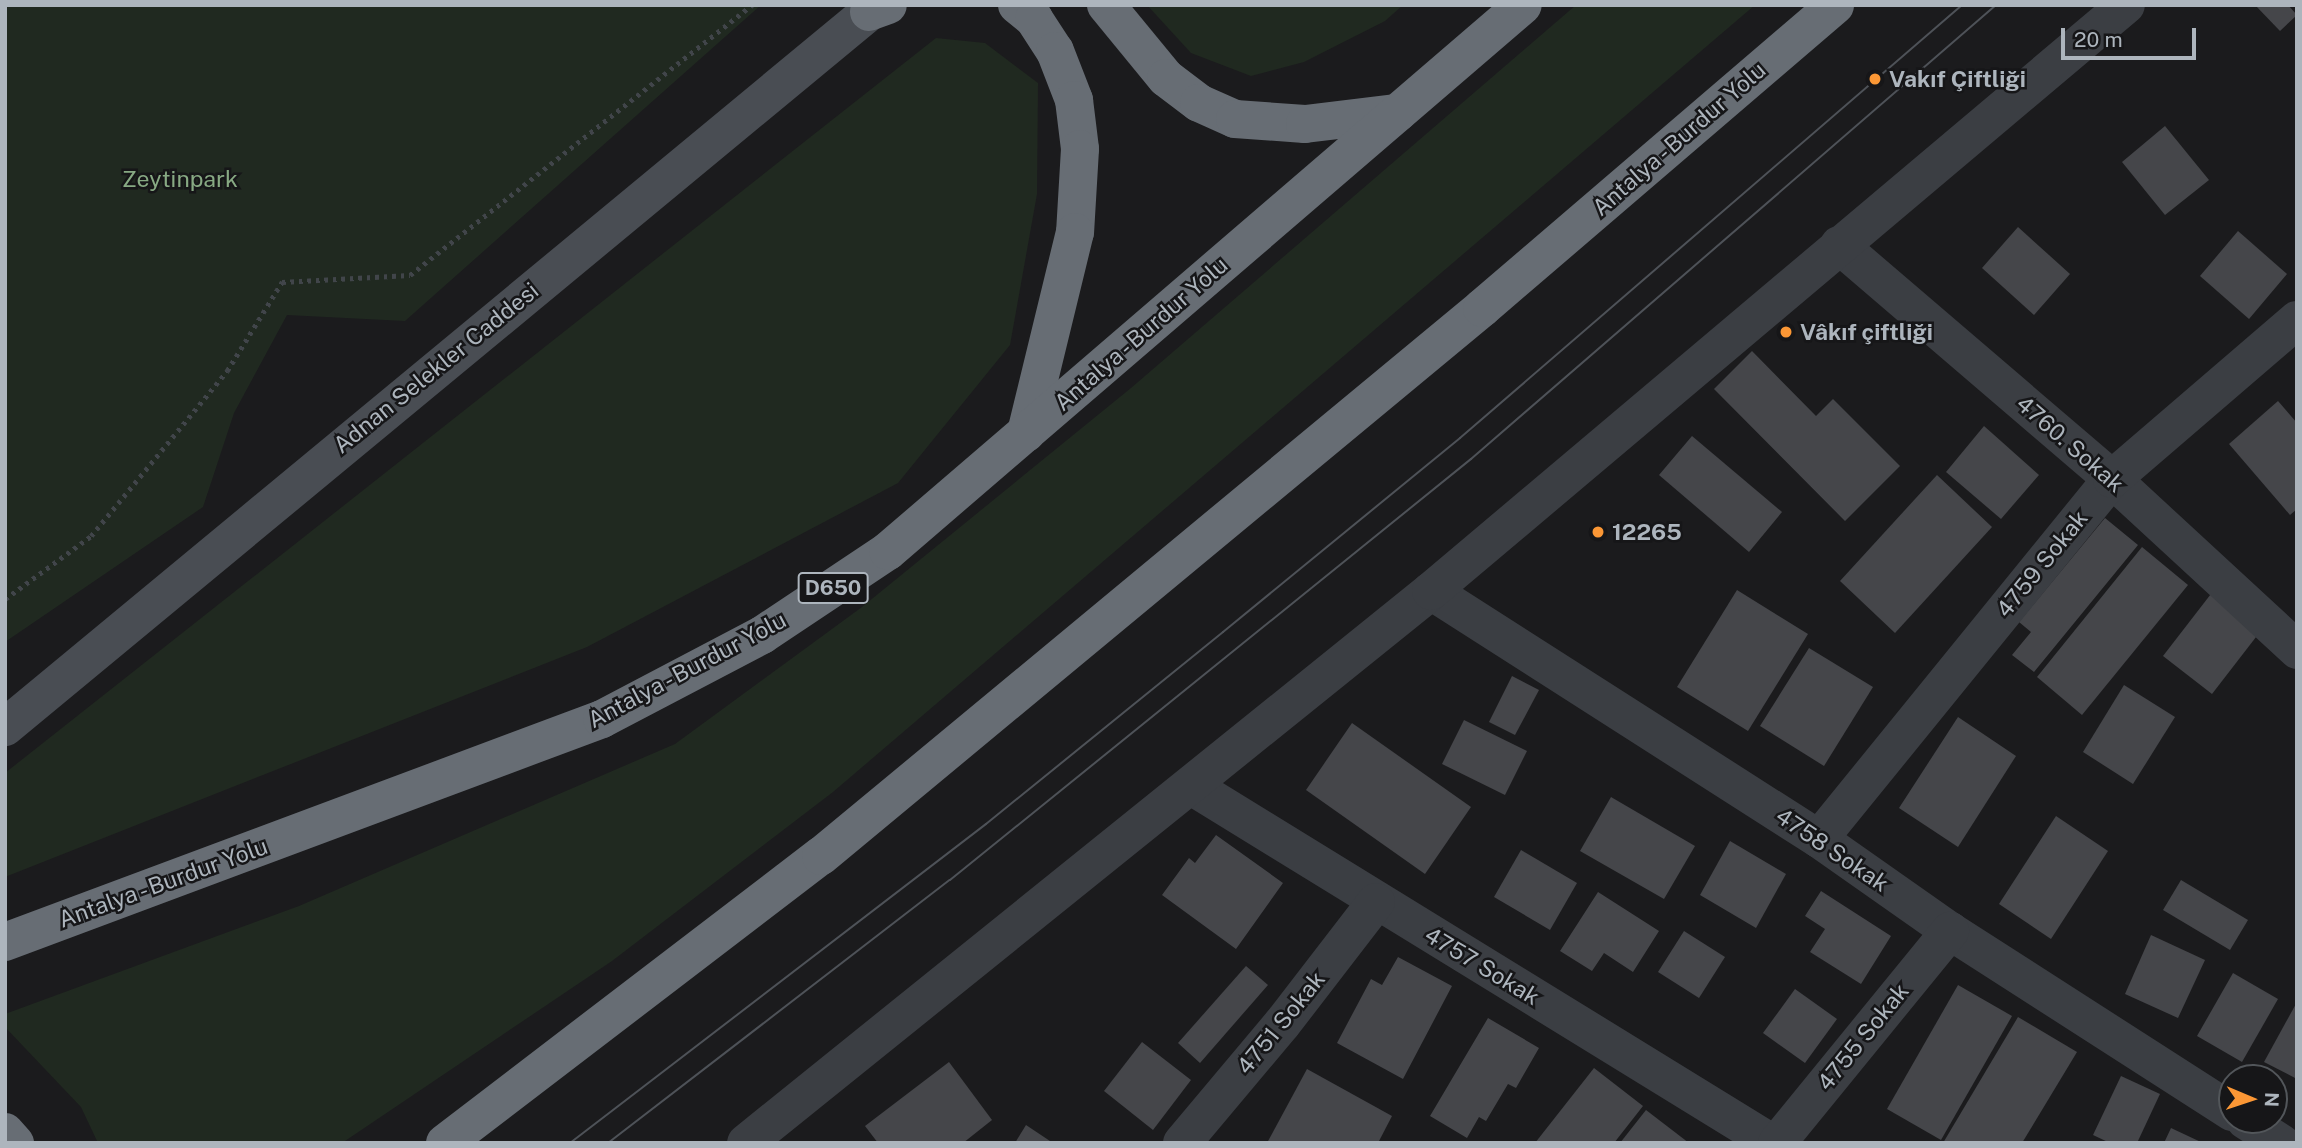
<!DOCTYPE html>
<html>
<head>
<meta charset="utf-8">
<style>
  body { margin:0 }
  #map { position:relative; width:2302px; height:1148px; overflow:hidden; background:#1b1b1d; font-family:"Public Sans",sans-serif }
  div>[style] { position:absolute }
  .green>* { inset:0; background:#202920 }
  .building>* { inset:0; background:#45464a }
  .path>* { height:4.5px; margin-top:-2.25px; transform-origin:0; background:repeating-linear-gradient(90deg,#41454a 0 3.5px,transparent 0 8.5px) }
  .street>* { height:38px; margin:-19px; padding:0 19px; transform-origin:19px; border-radius:19px; background:#3b3e43 }
  .secondary>* { height:38px; margin:-19px; padding:0 19px; transform-origin:19px; border-radius:19px; background:#494d53 }
  .highway>* { height:38px; margin:-19px; padding:0 19px; transform-origin:19px; border-radius:19px; background:#676d74 }
  .tram>* { height:2px; margin:-1px; padding:0 1px; transform-origin:1px; border-radius:1px; background:#4e5258 }
  .dots>* { width:19px; height:19px; translate:-50% -50%; box-sizing:border-box; border:4px solid #161618; border-radius:50% }
  span { translate:-50% -50%; white-space:nowrap; text-align:center; line-height:1.15; -webkit-text-stroke:5px #161618; paint-order:stroke }
  .shield-label span { padding:2px 5px; background:#161618; border:2px solid; border-radius:5px; -webkit-text-stroke-width:0 }
  .shield-label { font-size:21px; color:#adb5bd; font-weight:700 }
  .poi-label { font-size:23px; color:#adb5bd; font-weight:700 }
  .left { translate:0 -50%; text-align:left }
  .street-label { font-size:23px; color:#adb5bd }
  .park-label { font-size:23px; color:#87a983 }
  .frame { position:absolute; inset:0; border:7px solid #adb5bd; pointer-events:none }
  .north { position:absolute; left:2218px; top:1064px; width:70px; height:70px; box-sizing:border-box; background:#161618; border:2px solid #52565a; border-radius:50%; rotate:92deg; font-size:19px; font-weight:700; line-height:28px; text-align:center; color:#adb5bd }
  .north::after { content:''; display:block; margin:auto; width:24px; height:32px; background:#fb9735; clip-path:polygon(50% 0,100% 100%,50% 72%,0 100%) }
  .scale { position:absolute; left:2061px; top:28px; width:135px; height:32px; box-sizing:border-box; border:4px solid #adb5bd; border-top:0; padding-left:9px; font-size:21px; line-height:24px; white-space:nowrap; color:#adb5bd; -webkit-text-stroke:5px #161618; paint-order:stroke }
</style>
</head>
<body>
<div id="map">
  <div class="green">
    <i style="clip-path:polygon(5px 5px,761px 5px,405px 321px,287px 315px,234px 413px,203px 507px,5px 642px)"></i>
    <i style="clip-path:polygon(1147px 5px,1403px 5px,1385px 21px,1304px 62px,1251px 76px,1191px 53px)"></i>
    <i style="clip-path:polygon(1576px 5px,1755px 5px,833px 792px,612px 961px,342px 1143px,98px 1143px,81px 1107px,5px 1027px,5px 1014px,299px 906px,675px 744px,862px 607px,1131px 388px)"></i>
    <i style="clip-path:polygon(936px 38px,985px 43px,1038px 83px,1037px 194px,1010px 345px,898px 483px,587px 647px,5px 877px,5px 773px)"></i>
  </div>
  <div class="building">
    <i style="clip-path:polygon(2255px 5px,2288px 5px,2297px 15px,2280px 31px)"></i>
    <i style="clip-path:polygon(2165px 126px,2209px 180px,2165px 215px,2122px 162px)"></i>
    <i style="clip-path:polygon(2018px 227px,2070px 274px,2034px 315px,1982px 268px)"></i>
    <i style="clip-path:polygon(2238px 231px,2287px 274px,2249px 319px,2200px 276px)"></i>
    <i style="clip-path:polygon(1752px 351px,1816px 416px,1833px 399px,1900px 466px,1845px 521px,1714px 389px)"></i>
    <i style="clip-path:polygon(2278px 401px,2297px 423px,2297px 509px,2290px 515px,2229px 444px)"></i>
    <i style="clip-path:polygon(1984px 426px,2039px 475px,2001px 519px,1946px 472px)"></i>
    <i style="clip-path:polygon(1692px 436px,1782px 512px,1749px 552px,1659px 475px)"></i>
    <i style="clip-path:polygon(1937px 475px,1992px 527px,1895px 633px,1840px 581px)"></i>
    <i style="clip-path:polygon(2105px 518px,2138px 545px,2034px 672px,2012px 655px,2031px 632px,2019px 622px)"></i>
    <i style="clip-path:polygon(2142px 547px,2188px 585px,2082px 715px,2037px 677px)"></i>
    <i style="clip-path:polygon(1737px 590px,1808px 634px,1748px 731px,1677px 687px)"></i>
    <i style="clip-path:polygon(2214px 590px,2263px 628px,2212px 694px,2163px 656px)"></i>
    <i style="clip-path:polygon(1809px 648px,1873px 687px,1824px 766px,1760px 726px)"></i>
    <i style="clip-path:polygon(1512px 676px,1539px 690px,1515px 735px,1489px 722px)"></i>
    <i style="clip-path:polygon(2124px 685px,2175px 717px,2133px 784px,2083px 752px)"></i>
    <i style="clip-path:polygon(1958px 717px,2016px 756px,1958px 847px,1899px 808px)"></i>
    <i style="clip-path:polygon(1464px 720px,1527px 751px,1505px 795px,1442px 764px)"></i>
    <i style="clip-path:polygon(1352px 723px,1471px 807px,1425px 874px,1306px 790px)"></i>
    <i style="clip-path:polygon(1611px 797px,1695px 846px,1664px 899px,1580px 851px)"></i>
    <i style="clip-path:polygon(2056px 816px,2108px 851px,2051px 939px,1999px 904px)"></i>
    <i style="clip-path:polygon(1216px 835px,1283px 883px,1236px 949px,1162px 895px,1189px 858px,1195px 863px)"></i>
    <i style="clip-path:polygon(1730px 841px,1786px 874px,1756px 928px,1700px 895px)"></i>
    <i style="clip-path:polygon(1521px 850px,1577px 883px,1550px 930px,1494px 897px)"></i>
    <i style="clip-path:polygon(2181px 880px,2248px 920px,2230px 950px,2163px 910px)"></i>
    <i style="clip-path:polygon(1821px 891px,1891px 936px,1861px 984px,1810px 952px,1825px 929px,1805px 916px)"></i>
    <i style="clip-path:polygon(1598px 892px,1659px 931px,1633px 972px,1604px 953px,1592px 971px,1560px 951px)"></i>
    <i style="clip-path:polygon(1684px 931px,1725px 957px,1699px 998px,1658px 972px)"></i>
    <i style="clip-path:polygon(2151px 935px,2205px 960px,2178px 1018px,2125px 994px)"></i>
    <i style="clip-path:polygon(1398px 957px,1452px 986px,1403px 1079px,1337px 1043px,1371px 979px,1382px 985px)"></i>
    <i style="clip-path:polygon(1246px 966px,1268px 985px,1200px 1063px,1178px 1043px)"></i>
    <i style="clip-path:polygon(2233px 973px,2278px 999px,2242px 1062px,2197px 1036px)"></i>
    <i style="clip-path:polygon(1958px 985px,2012px 1016px,1941px 1140px,1887px 1109px)"></i>
    <i style="clip-path:polygon(1795px 989px,1837px 1019px,1805px 1063px,1763px 1033px)"></i>
    <i style="clip-path:polygon(2297px 1002px,2297px 1079px,2264px 1062px)"></i>
    <i style="clip-path:polygon(2018px 1017px,2077px 1052px,2022px 1143px,1943px 1143px)"></i>
    <i style="clip-path:polygon(1488px 1018px,1539px 1048px,1516px 1088px,1508px 1084px,1486px 1121px,1479px 1117px,1467px 1138px,1430px 1116px)"></i>
    <i style="clip-path:polygon(1142px 1042px,1191px 1080px,1153px 1130px,1104px 1091px)"></i>
    <i style="clip-path:polygon(949px 1062px,992px 1120px,963px 1143px,878px 1143px,865px 1126px)"></i>
    <i style="clip-path:polygon(1594px 1068px,1643px 1106px,1614px 1143px,1535px 1143px)"></i>
    <i style="clip-path:polygon(1307px 1069px,1392px 1116px,1378px 1143px,1267px 1143px)"></i>
    <i style="clip-path:polygon(2121px 1076px,2160px 1094px,2137px 1143px,2110px 1143px,2093px 1135px)"></i>
    <i style="clip-path:polygon(1646px 1110px,1689px 1143px,1620px 1143px)"></i>
    <i style="clip-path:polygon(1026px 1125px,1053px 1143px,1015px 1143px)"></i>
    <i style="clip-path:polygon(2171px 1128px,2203px 1143px,2164px 1143px)"></i>
  </div>
  <div class="path">
    <i style="left:5px;top:599px;width:107px;rotate:-36.2deg"></i>
    <i style="left:91px;top:536px;width:214px;rotate:-50.5deg"></i>
    <i style="left:227px;top:371px;width:105px;rotate:-58.3deg"></i>
    <i style="left:282px;top:282px;width:128px;rotate:-3.1deg"></i>
    <i style="left:410px;top:275px;width:436px;rotate:-38.3deg"></i>
  </div>
  <div class="street">
    <i style="left:1839px;top:245px;width:360px;rotate:40.6deg"></i>
    <i style="left:2112px;top:479px;width:252px;rotate:42.7deg"></i>
    <i style="left:1431px;top:591px;width:460px;rotate:32.6deg"></i>
    <i style="left:1819px;top:839px;width:160px;rotate:35.1deg"></i>
    <i style="left:1950px;top:931px;width:335px;rotate:32.7deg"></i>
    <i style="left:1193px;top:787px;width:680px;rotate:31.59deg"></i>
    <i style="left:1819px;top:839px;width:464px;rotate:-50.9deg"></i>
    <i style="left:2112px;top:479px;width:244px;rotate:-40.7deg"></i>
    <i style="left:2245px;top:1120px;width:43px;rotate:32.6deg"></i>
    <i style="left:746px;top:1143px;width:880px;rotate:-38.86deg"></i>
    <i style="left:1431px;top:591px;width:909px;rotate:-40.14deg"></i>
    <i style="left:1182px;top:1143px;width:155px;rotate:-50deg"></i>
    <i style="left:1282px;top:1024px;width:154px;rotate:-52.4deg"></i>
    <i style="left:1777px;top:1143px;width:274px;rotate:-50.8deg"></i>
  </div>
  <div class="secondary">
    <i style="left:5px;top:727px;width:1121px;rotate:-39.61deg"></i>
  </div>
  <div class="highway">
    <i style="left:1017px;top:5px;width:22px;rotate:39deg"></i>
    <i style="left:1034px;top:19px;width:38px;rotate:57deg"></i>
    <i style="left:1055px;top:51px;width:53px;rotate:68.8deg"></i>
    <i style="left:1074px;top:100px;width:49px;rotate:83deg"></i>
    <i style="left:1080px;top:149px;width:83px;rotate:93.4deg"></i>
    <i style="left:1075px;top:232px;width:207px;rotate:103.7deg"></i>
    <i style="left:1106px;top:5px;width:94px;rotate:50.6deg"></i>
    <i style="left:1166px;top:78px;width:41px;rotate:37.1deg"></i>
    <i style="left:1199px;top:103px;width:39px;rotate:24deg"></i>
    <i style="left:1235px;top:119px;width:70px;rotate:4.1deg"></i>
    <i style="left:1305px;top:124px;width:93px;rotate:-6.8deg"></i>
    <i style="left:869px;top:12px;width:20px;rotate:-20deg"></i>
    <i style="left:5px;top:942px;width:637px;rotate:-20.48deg"></i>
    <i style="left:602px;top:719px;width:181px;rotate:-27.7deg"></i>
    <i style="left:762px;top:635px;width:151px;rotate:-33.7deg"></i>
    <i style="left:888px;top:551px;width:837px;rotate:-40.69deg"></i>
    <i style="left:5px;top:1132px;width:15px;rotate:48deg"></i>
    <i style="left:445px;top:1143px;width:473px;rotate:-37.4deg"></i>
    <i style="left:821px;top:856px;width:859px;rotate:-39.66deg"></i>
    <i style="left:1482px;top:308px;width:465px;rotate:-40.6deg"></i>
  </div>
  <div class="tram">
    <i style="left:570px;top:1143px;width:524px;rotate:-37.48deg"></i>
    <i style="left:986px;top:824px;width:305px;rotate:-39deg"></i>
    <i style="left:1223px;top:632px;width:306px;rotate:-39.3deg"></i>
    <i style="left:1460px;top:438px;width:663px;rotate:-40.78deg"></i>
    <i style="left:608px;top:1143px;width:431px;rotate:-37.6deg"></i>
    <i style="left:950px;top:880px;width:670px;rotate:-38.94deg"></i>
    <i style="left:1471px;top:459px;width:694px;rotate:-40.85deg"></i>
  </div>
  <div class="dots">
    <i style="left:1875px;top:79px;background:#fb9735"></i>
    <i style="left:1786px;top:332px;background:#fb9735"></i>
    <i style="left:1598px;top:532px;background:#fb9735"></i>
  </div>
  <div class="shield-label">
    <span style="left:833px;top:588px">D650</span>
  </div>
  <div class="poi-label">
    <span class="left" style="left:1889px;top:79px">Vakıf Çiftliği</span>
    <span class="left" style="left:1800px;top:332px">Vâkıf çiftliği</span>
    <span class="left" style="left:1612px;top:532px">12265</span>
  </div>
  <div class="street-label">
    <span style="left:1679px;top:139px;rotate:-41deg">Antalya - Burdur Yolu</span>
    <span style="left:1141px;top:334px;rotate:-41deg">Antalya - Burdur Yolu</span>
    <span style="left:436px;top:368px;rotate:-39deg">Adnan Selekler Caddesi</span>
    <span style="left:2070px;top:444px;rotate:41deg">4760. Sokak</span>
    <span style="left:2042px;top:564px;rotate:-51deg">4759 Sokak</span>
    <span style="left:687px;top:670px;rotate:-28deg">Antalya - Burdur Yolu</span>
    <span style="left:1832px;top:850px;rotate:34deg">4758 Sokak</span>
    <span style="left:163px;top:883px;rotate:-20deg">Antalya - Burdur Yolu</span>
    <span style="left:1482px;top:966px;rotate:31deg">4757 Sokak</span>
    <span style="left:1281px;top:1023px;rotate:-51deg">4751 Sokak</span>
    <span style="left:1863px;top:1037px;rotate:-51deg">4755 Sokak</span>
  </div>
  <div class="park-label">
    <span style="left:180px;top:179px">Zeytinpark</span>
  </div>
  <div class="frame"></div>
  <div class="north">N</div>
  <div class="scale">20 m</div>
</div>
</body>
</html>
